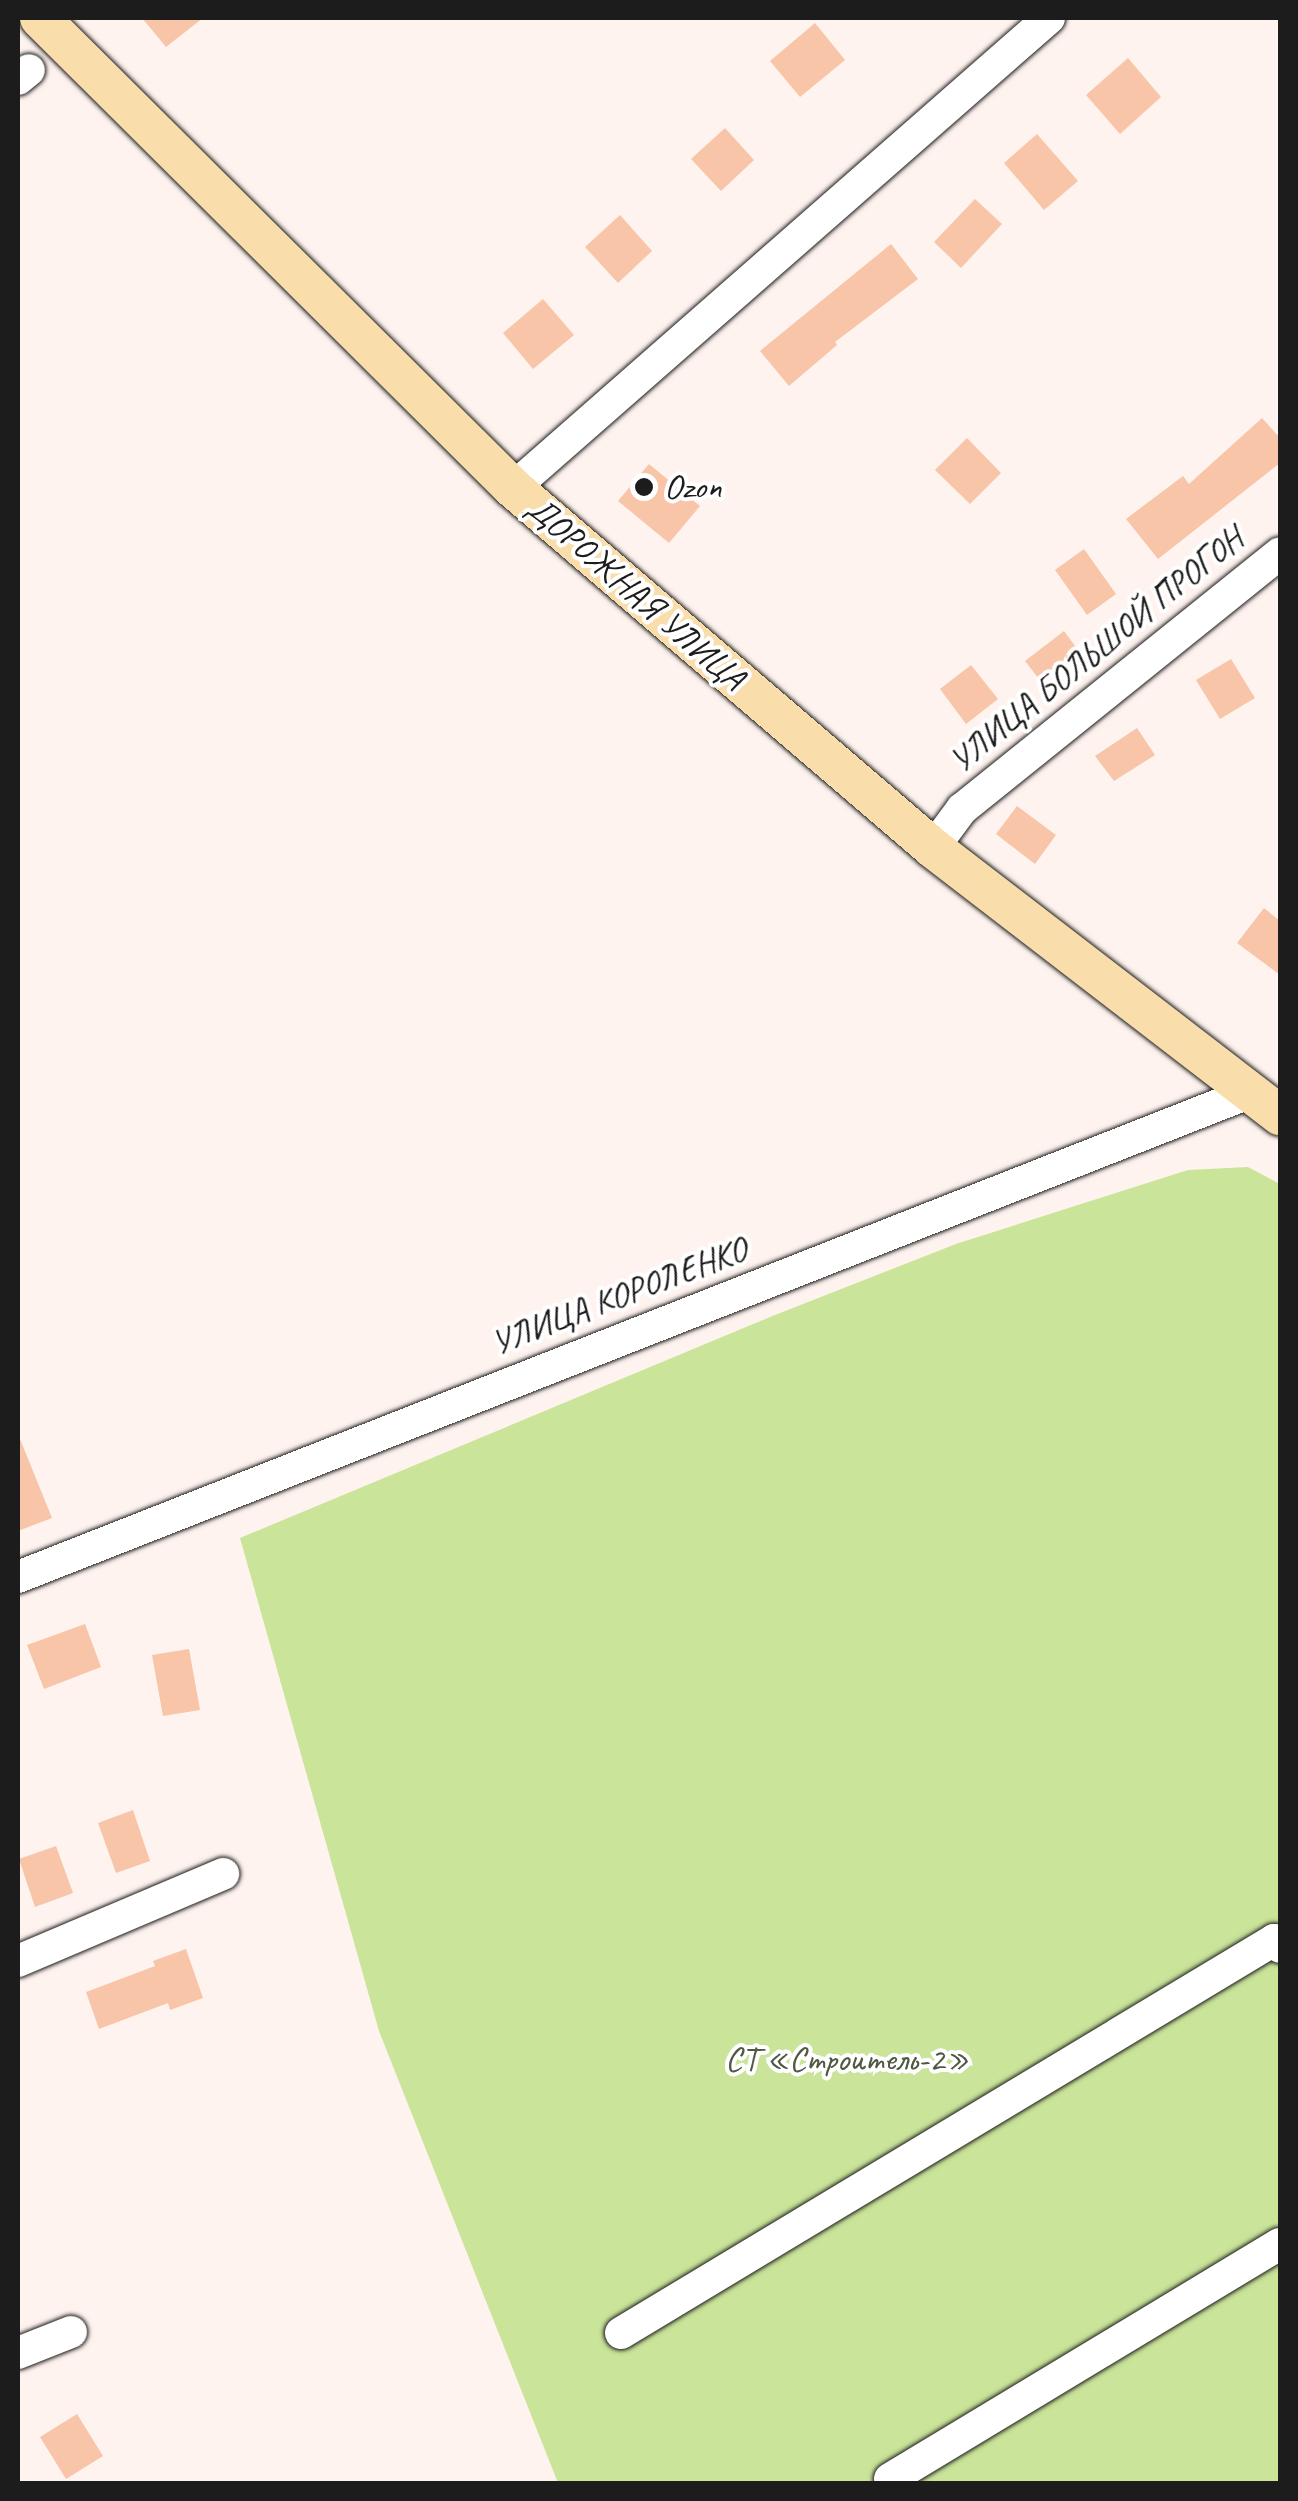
<!DOCTYPE html>
<html>
<head>
<meta charset="utf-8">
<style>
  body { margin:0 }
  #map { position:relative; width:1298px; height:2501px; overflow:hidden; background:#fef3ee; font-family:Caveat,sans-serif }
  div>[style] { position:absolute }
  .green>* { inset:0; background:#cae49a }
  .building>* { inset:0; background:#f8c5a8 }
  .roads { filter:drop-shadow(0 0 2px #1c1c1c) drop-shadow(0 0 2px #1c1c1c) }
  .minor>* { height:32px; margin:-16px; padding:0 16px; transform-origin:16px; border-radius:16px; background:#fff }
  .major>* { height:40px; margin:-20px; padding:0 20px; transform-origin:20px; border-radius:20px; background:#f9deab }
  .dots>* { width:28px; height:28px; translate:-50% -50%; box-sizing:border-box; border:5px solid #fff; border-radius:50% }
  span { translate:-50% -50%; white-space:nowrap; text-align:center; line-height:1.15; -webkit-text-stroke:8px #fff; paint-order:stroke }
  .poi-label { font-size:35px; color:#1c1c1c }
  .left { translate:0 -50%; text-align:left }
  .street-label { font-size:35px; color:#1c1c1c }
  .park-label { font-size:35px; color:#505842 }
  .frame { position:absolute; inset:0; border:20px solid #1c1c1c; pointer-events:none }
</style>
</head>
<body>
<div id="map">
  <div class="green">
    <i style="clip-path:polygon(1248px 1167px,1280px 1184px,1280px 2483px,558px 2483px,379px 2031px,240px 1538px,775px 1315px,956px 1244px,1188px 1170px)"></i>
  </div>
  <div class="building">
    <i style="clip-path:polygon(142px 18px,203px 18px,166px 47px)"></i>
    <i style="clip-path:polygon(815px 23px,845px 60px,800px 97px,770px 61px)"></i>
    <i style="clip-path:polygon(1128px 58px,1161px 97px,1120px 134px,1086px 95px)"></i>
    <i style="clip-path:polygon(725px 128px,754px 160px,721px 191px,691px 159px)"></i>
    <i style="clip-path:polygon(1037px 134px,1078px 181px,1044px 210px,1004px 163px)"></i>
    <i style="clip-path:polygon(975px 199px,1002px 224px,961px 268px,934px 242px)"></i>
    <i style="clip-path:polygon(620px 215px,652px 251px,618px 283px,585px 247px)"></i>
    <i style="clip-path:polygon(891px 244px,918px 279px,835px 342px,837px 345px,789px 386px,760px 351px)"></i>
    <i style="clip-path:polygon(543px 299px,574px 335px,533px 369px,503px 333px)"></i>
    <i style="clip-path:polygon(1262px 418px,1280px 438px,1280px 463px,1158px 559px,1126px 519px,1183px 476px,1189px 484px)"></i>
    <i style="clip-path:polygon(967px 438px,1001px 473px,970px 504px,935px 470px)"></i>
    <i style="clip-path:polygon(649px 464px,700px 506px,669px 543px,618px 501px)"></i>
    <i style="clip-path:polygon(1084px 549px,1116px 594px,1087px 615px,1055px 570px)"></i>
    <i style="clip-path:polygon(1064px 631px,1081px 654px,1042px 683px,1025px 661px)"></i>
    <i style="clip-path:polygon(1231px 659px,1255px 698px,1220px 719px,1196px 680px)"></i>
    <i style="clip-path:polygon(971px 665px,998px 699px,966px 724px,940px 689px)"></i>
    <i style="clip-path:polygon(1137px 728px,1155px 755px,1114px 781px,1095px 756px)"></i>
    <i style="clip-path:polygon(1017px 806px,1056px 835px,1035px 864px,996px 834px)"></i>
    <i style="clip-path:polygon(1264px 908px,1280px 921px,1280px 975px,1237px 943px)"></i>
    <i style="clip-path:polygon(18px 1434px,52px 1518px,18px 1531px)"></i>
    <i style="clip-path:polygon(85px 1624px,101px 1667px,44px 1689px,27px 1645px)"></i>
    <i style="clip-path:polygon(189px 1649px,200px 1710px,163px 1716px,152px 1655px)"></i>
    <i style="clip-path:polygon(133px 1810px,150px 1861px,116px 1873px,98px 1823px)"></i>
    <i style="clip-path:polygon(56px 1846px,73px 1893px,35px 1907px,19px 1859px)"></i>
    <i style="clip-path:polygon(186px 1949px,203px 1998px,170px 2010px,168px 2003px,99px 2029px,86px 1992px,155px 1966px,153px 1961px)"></i>
    <i style="clip-path:polygon(77px 2414px,103px 2456px,66px 2479px,40px 2437px)"></i>
  </div>
  <div class="roads">
    <div class="minor">
      <i style="left:18px;top:79px;width:14px;rotate:-39deg"></i>
      <i style="left:513px;top:488px;width:713px;rotate:-41.25deg"></i>
      <i style="left:933px;top:848px;width:49px;rotate:-53.4deg"></i>
      <i style="left:962px;top:809px;width:408px;rotate:-38.8deg"></i>
      <i style="left:18px;top:1577px;width:1325px;rotate:-21.47deg"></i>
      <i style="left:18px;top:1961px;width:223px;rotate:-23deg"></i>
      <i style="left:621px;top:2333px;width:762px;rotate:-31.04deg"></i>
      <i style="left:1274px;top:1940px;width:9px;rotate:49deg"></i>
      <i style="left:18px;top:2353px;width:57px;rotate:-21.6deg"></i>
      <i style="left:890px;top:2479px;width:455px;rotate:-31.1deg"></i>
    </div>
    <div class="major">
      <i style="left:40px;top:18px;width:667px;rotate:44.82deg"></i>
      <i style="left:513px;top:488px;width:553px;rotate:40.6deg"></i>
      <i style="left:933px;top:848px;width:438px;rotate:37.6deg"></i>
    </div>
  </div>
  <div class="dots">
    <i style="left:644px;top:487px;background:#1c1c1c"></i>
  </div>
  <div class="poi-label">
    <span class="left" style="left:664px;top:487px">Ozon</span>
  </div>
  <div class="street-label">
    <span style="left:636px;top:593px;rotate:41deg">ДОРОЖНАЯ УЛИЦА</span>
    <span style="left:1096px;top:650px;rotate:-39deg">УЛИЦА БОЛЬШОЙ ПРОГОН</span>
    <span style="left:619px;top:1296px;rotate:-21deg">УЛИЦА КОРОЛЕНКО</span>
  </div>
  <div class="park-label">
    <span style="left:847px;top:2059px">СТ «Строитель-2»</span>
  </div>
  <div class="frame"></div>
</div>
</body>
</html>
